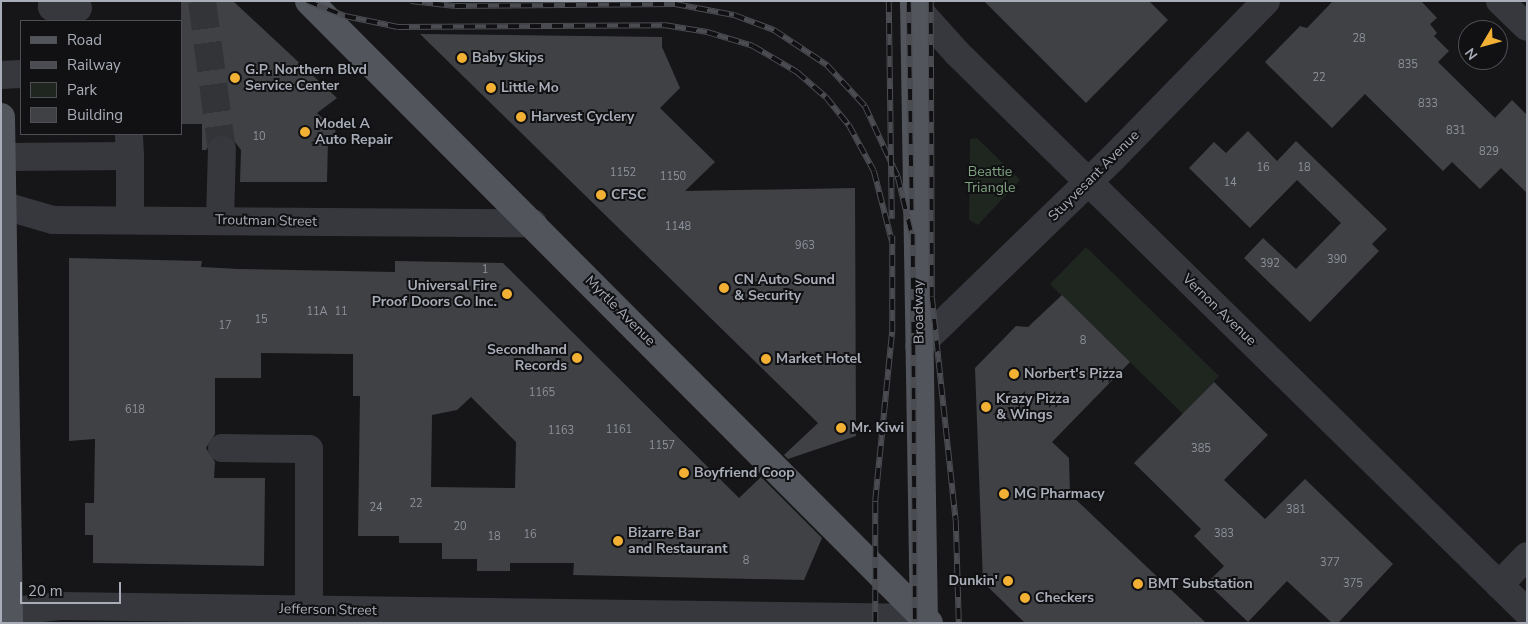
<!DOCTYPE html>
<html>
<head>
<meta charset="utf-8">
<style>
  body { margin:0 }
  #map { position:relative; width:1528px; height:624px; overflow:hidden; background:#161618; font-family:"Nunito Sans",sans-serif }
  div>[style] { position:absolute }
  .green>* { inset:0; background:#1e261f }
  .building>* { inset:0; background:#404145 }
  .minor-tunnel>* { height:28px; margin-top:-14px; transform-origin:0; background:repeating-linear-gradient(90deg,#333438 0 28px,transparent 0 42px) }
  .minor>* { height:28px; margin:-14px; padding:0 14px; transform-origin:14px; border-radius:14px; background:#37383d }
  .major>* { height:28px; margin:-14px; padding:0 14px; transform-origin:14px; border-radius:14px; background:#53555c }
  .rail>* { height:5.5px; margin-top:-2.75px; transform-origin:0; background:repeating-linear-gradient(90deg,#111113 0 11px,#4a4c52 0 22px); box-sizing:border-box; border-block:1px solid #4a4c52 }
  .dots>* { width:14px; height:14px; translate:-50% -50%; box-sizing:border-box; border:2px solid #111113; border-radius:50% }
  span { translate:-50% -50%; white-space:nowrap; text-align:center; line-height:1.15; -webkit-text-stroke:4px #111113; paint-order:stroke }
  .number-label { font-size:11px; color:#8e929b }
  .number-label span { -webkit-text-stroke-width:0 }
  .poi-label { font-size:14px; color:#a8adb8; font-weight:700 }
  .left { translate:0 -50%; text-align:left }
  .right { translate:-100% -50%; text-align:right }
  .park-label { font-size:14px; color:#7fa381 }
  .street-label { font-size:14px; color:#a8adb8 }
  .frame { position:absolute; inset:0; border:2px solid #a8adb8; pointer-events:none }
  .legend { position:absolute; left:20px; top:20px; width:162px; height:115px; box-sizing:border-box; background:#111113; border:1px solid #4d4f55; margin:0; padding:6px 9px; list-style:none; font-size:15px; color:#a8adb8 }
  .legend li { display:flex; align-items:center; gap:10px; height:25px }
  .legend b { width:25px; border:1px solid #4d4f55 }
  .north { position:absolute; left:1458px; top:20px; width:50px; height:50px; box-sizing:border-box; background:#111113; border:1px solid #4d4f55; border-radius:50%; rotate:233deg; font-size:14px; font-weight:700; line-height:20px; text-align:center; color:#a8adb8 }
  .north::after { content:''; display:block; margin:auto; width:18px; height:22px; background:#f2b134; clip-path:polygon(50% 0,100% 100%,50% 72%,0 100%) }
  .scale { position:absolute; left:20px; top:582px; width:101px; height:22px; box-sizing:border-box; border:2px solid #a8adb8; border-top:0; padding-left:6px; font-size:15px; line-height:18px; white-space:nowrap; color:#a8adb8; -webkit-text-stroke:4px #111113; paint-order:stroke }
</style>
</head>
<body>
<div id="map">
  <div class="green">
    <i style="clip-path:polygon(977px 138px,1020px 180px,978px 225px,969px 220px,970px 139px)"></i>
    <i style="clip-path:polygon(1086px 247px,1219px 376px,1183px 414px,1050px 284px)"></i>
  </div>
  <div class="building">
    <i style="clip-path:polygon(181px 1px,233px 1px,337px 98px,317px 113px,336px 131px,328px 140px,327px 182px,240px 182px,241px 150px,231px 137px,215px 136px,206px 150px,202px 150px,202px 124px,181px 124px)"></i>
    <i style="clip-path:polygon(984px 1px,1149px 1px,1168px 20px,1086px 103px)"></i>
    <i style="clip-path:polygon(1333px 1px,1421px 1px,1437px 18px,1430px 24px,1437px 33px,1434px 36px,1449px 51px,1438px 62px,1495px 118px,1512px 100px,1527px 115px,1527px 193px,1501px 168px,1480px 189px,1452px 162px,1443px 171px,1365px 94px,1332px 128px,1265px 62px,1300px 26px,1307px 28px)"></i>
    <i style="clip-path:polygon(420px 34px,662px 37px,662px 47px,680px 88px,660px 108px,715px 162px,685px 191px,855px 188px,856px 436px,788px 459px,784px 455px,818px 423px)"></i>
    <i style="clip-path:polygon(1248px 131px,1277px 161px,1296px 141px,1387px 229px,1372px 244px,1379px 251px,1310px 322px,1244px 258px,1263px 238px,1296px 269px,1341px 223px,1297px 180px,1250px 228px,1189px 168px,1214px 142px,1226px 153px)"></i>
    <i style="clip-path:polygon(evenodd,69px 258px,202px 261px,201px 267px,239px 269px,395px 272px,395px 261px,503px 263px,739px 498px,761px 477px,822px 538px,804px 580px,573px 575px,574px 563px,510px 563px,510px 571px,477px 571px,477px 559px,442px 559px,442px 543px,399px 543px,399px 536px,358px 536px,360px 396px,353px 396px,353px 354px,261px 353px,261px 378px,215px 378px,215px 434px,206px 448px,215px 462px,214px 478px,265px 478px,264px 566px,93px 563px,93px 535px,85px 535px,85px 503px,94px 503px,95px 439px,69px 441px,69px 258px,471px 397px,516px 442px,515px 488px,431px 487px,432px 415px,457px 410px,471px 397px)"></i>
    <i style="clip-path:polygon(1062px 295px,1130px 362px,1052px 442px,1069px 458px,1070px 494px,1206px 623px,1025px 623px,983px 582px,975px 368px,1016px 326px,1028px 327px)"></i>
    <i style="clip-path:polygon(1214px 382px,1268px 435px,1224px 480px,1265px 519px,1305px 479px,1393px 564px,1338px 623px,1332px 623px,1287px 581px,1248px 622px,1207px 583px,1224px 566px,1194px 536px,1201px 529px,1134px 463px)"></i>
  </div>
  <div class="minor-tunnel">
    <i style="left:202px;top:1px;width:150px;rotate:82.4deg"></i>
  </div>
  <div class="minor">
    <i style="left:52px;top:1px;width:6px;rotate:90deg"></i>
    <i style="left:52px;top:7px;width:15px;rotate:23deg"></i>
    <i style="left:66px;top:13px;width:13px;rotate:-23deg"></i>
    <i style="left:1500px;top:1px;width:37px;rotate:44deg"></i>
    <i style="left:914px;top:5px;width:64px;rotate:48.1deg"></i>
    <i style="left:957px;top:53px;width:798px;rotate:44.44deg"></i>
    <i style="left:1px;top:75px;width:20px;rotate:-3deg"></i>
    <i style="left:130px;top:156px;width:63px;rotate:90deg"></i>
    <i style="left:2px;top:157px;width:128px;rotate:-0.4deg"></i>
    <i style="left:130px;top:156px;width:22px;rotate:-93deg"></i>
    <i style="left:1px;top:205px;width:54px;rotate:16.1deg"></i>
    <i style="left:53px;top:220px;width:480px;rotate:0.4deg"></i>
    <i style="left:220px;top:220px;width:70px;rotate:-88.4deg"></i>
    <i style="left:919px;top:346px;width:270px;rotate:-44.1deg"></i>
    <i style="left:1113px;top:158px;width:219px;rotate:-45.7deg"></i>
    <i style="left:222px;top:448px;width:87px;rotate:0.7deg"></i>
    <i style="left:309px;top:449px;width:160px;rotate:90deg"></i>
    <i style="left:1499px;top:585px;width:40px;rotate:-46deg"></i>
    <i style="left:1px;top:612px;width:60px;rotate:-5.7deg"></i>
    <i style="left:61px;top:606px;width:863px;rotate:0.8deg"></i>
  </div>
  <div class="major">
    <i style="left:309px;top:1px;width:878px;rotate:45.09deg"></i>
    <i style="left:914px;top:1px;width:622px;rotate:89.08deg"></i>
    <i style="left:1px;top:117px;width:506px;rotate:89.09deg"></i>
  </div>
  <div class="rail">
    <i style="left:307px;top:1px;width:41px;rotate:21.5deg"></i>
    <i style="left:345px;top:16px;width:54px;rotate:11.7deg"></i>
    <i style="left:398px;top:27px;width:266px;rotate:-0.4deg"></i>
    <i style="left:664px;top:25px;width:44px;rotate:9.2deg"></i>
    <i style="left:707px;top:32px;width:48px;rotate:16.9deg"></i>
    <i style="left:753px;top:46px;width:51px;rotate:30.6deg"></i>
    <i style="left:797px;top:72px;width:38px;rotate:41deg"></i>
    <i style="left:826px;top:97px;width:36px;rotate:51deg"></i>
    <i style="left:849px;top:125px;width:52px;rotate:61.5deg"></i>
    <i style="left:874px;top:171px;width:72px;rotate:75.6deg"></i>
    <i style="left:411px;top:1px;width:44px;rotate:6.5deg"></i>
    <i style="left:455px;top:6px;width:220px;rotate:-0.5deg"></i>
    <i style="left:675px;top:4px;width:60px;rotate:10.6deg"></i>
    <i style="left:734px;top:15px;width:43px;rotate:20.6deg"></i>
    <i style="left:774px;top:30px;width:64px;rotate:33.4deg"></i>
    <i style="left:827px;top:65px;width:56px;rotate:47.2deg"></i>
    <i style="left:865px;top:106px;width:78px;rotate:65.1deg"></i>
    <i style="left:898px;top:177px;width:64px;rotate:76.4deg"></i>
    <i style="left:889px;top:1px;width:218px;rotate:89.2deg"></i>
    <i style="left:909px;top:1px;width:210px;rotate:89.2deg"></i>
    <i style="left:931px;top:1px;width:296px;rotate:89.8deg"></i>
    <i style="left:932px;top:297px;width:224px;rotate:83.9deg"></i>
    <i style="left:956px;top:520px;width:103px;rotate:88.3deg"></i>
    <i style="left:913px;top:234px;width:389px;rotate:89.7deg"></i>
    <i style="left:875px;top:623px;width:122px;rotate:-90deg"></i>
    <i style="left:875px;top:501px;width:170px;rotate:-84.3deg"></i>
    <i style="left:892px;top:332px;width:96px;rotate:-90deg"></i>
  </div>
  <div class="dots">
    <i style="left:462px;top:58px;background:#f2b134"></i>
    <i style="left:235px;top:78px;background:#f2b134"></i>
    <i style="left:491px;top:88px;background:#f2b134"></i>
    <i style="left:521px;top:117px;background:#f2b134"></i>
    <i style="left:305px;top:132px;background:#f2b134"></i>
    <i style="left:601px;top:195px;background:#f2b134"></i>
    <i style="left:724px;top:288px;background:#f2b134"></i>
    <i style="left:507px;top:294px;background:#f2b134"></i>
    <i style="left:577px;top:358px;background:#f2b134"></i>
    <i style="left:766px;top:359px;background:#f2b134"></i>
    <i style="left:1014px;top:374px;background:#f2b134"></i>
    <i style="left:986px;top:407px;background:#f2b134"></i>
    <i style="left:841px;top:428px;background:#f2b134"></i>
    <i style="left:684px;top:473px;background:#f2b134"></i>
    <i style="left:1004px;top:494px;background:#f2b134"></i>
    <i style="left:618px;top:541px;background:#f2b134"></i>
    <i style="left:1008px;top:581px;background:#f2b134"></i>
    <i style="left:1138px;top:584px;background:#f2b134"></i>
    <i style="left:1025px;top:598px;background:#f2b134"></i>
  </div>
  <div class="number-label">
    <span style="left:1359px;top:39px">28</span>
    <span style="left:1408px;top:65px">835</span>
    <span style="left:1319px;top:78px">22</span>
    <span style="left:1428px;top:104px">833</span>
    <span style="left:1456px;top:131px">831</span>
    <span style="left:259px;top:137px">10</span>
    <span style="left:1489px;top:152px">829</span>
    <span style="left:1263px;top:168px">16</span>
    <span style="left:1304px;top:168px">18</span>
    <span style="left:623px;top:173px">1152</span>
    <span style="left:673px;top:177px">1150</span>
    <span style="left:1230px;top:183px">14</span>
    <span style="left:678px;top:227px">1148</span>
    <span style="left:805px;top:246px">963</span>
    <span style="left:1337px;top:260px">390</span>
    <span style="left:1270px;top:264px">392</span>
    <span style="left:485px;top:270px">1</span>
    <span style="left:317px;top:312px">11A</span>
    <span style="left:341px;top:312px">11</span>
    <span style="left:261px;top:320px">15</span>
    <span style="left:225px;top:326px">17</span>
    <span style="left:1083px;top:341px">8</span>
    <span style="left:542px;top:393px">1165</span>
    <span style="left:135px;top:410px">618</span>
    <span style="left:619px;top:430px">1161</span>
    <span style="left:561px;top:431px">1163</span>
    <span style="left:662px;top:446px">1157</span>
    <span style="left:1201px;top:449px">385</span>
    <span style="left:416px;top:504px">22</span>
    <span style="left:376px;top:508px">24</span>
    <span style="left:1296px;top:510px">381</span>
    <span style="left:460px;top:527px">20</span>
    <span style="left:1224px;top:534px">383</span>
    <span style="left:530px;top:535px">16</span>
    <span style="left:494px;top:537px">18</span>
    <span style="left:746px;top:561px">8</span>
    <span style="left:1330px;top:563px">377</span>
    <span style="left:1353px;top:584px">375</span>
  </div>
  <div class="poi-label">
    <span class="left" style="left:472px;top:58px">Baby Skips</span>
    <span class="left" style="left:245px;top:78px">G.P. Northern Blvd<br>Service Center</span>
    <span class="left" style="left:501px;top:88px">Little Mo</span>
    <span class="left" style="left:531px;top:117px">Harvest Cyclery</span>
    <span class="left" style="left:315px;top:132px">Model A<br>Auto Repair</span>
    <span class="left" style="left:611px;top:195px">CFSC</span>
    <span class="left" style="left:734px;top:288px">CN Auto Sound<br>&amp; Security</span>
    <span class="right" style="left:497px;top:294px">Universal Fire<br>Proof Doors Co Inc.</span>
    <span class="right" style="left:567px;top:358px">Secondhand<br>Records</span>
    <span class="left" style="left:776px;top:359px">Market Hotel</span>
    <span class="left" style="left:1024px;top:374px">Norbert's Pizza</span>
    <span class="left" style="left:996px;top:407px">Krazy Pizza<br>&amp; Wings</span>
    <span class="left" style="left:851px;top:428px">Mr. Kiwi</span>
    <span class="left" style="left:694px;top:473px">Boyfriend Coop</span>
    <span class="left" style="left:1014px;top:494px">MG Pharmacy</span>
    <span class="left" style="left:628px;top:541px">Bizarre Bar<br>and Restaurant</span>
    <span class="right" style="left:998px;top:581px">Dunkin'</span>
    <span class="left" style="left:1148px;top:584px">BMT Substation</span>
    <span class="left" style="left:1035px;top:598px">Checkers</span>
  </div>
  <div class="park-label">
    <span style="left:990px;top:180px">Beattie<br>Triangle</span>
  </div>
  <div class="street-label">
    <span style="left:1094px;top:176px;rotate:-45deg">Stuyvesant Avenue</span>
    <span style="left:266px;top:221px;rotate:1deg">Troutman Street</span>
    <span style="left:1219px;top:310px;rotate:44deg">Vernon Avenue</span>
    <span style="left:620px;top:311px;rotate:45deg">Myrtle Avenue</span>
    <span style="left:919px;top:312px;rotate:-91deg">Broadway</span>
    <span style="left:328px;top:610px;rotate:1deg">Jefferson Street</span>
  </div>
  <div class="frame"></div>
  <ul class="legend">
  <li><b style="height:6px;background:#53555c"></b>Road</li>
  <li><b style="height:6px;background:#4a4c52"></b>Railway</li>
  <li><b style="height:14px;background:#1e261f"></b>Park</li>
  <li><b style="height:14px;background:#404145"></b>Building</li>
  </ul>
  <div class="north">N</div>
  <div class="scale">20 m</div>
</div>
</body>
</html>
